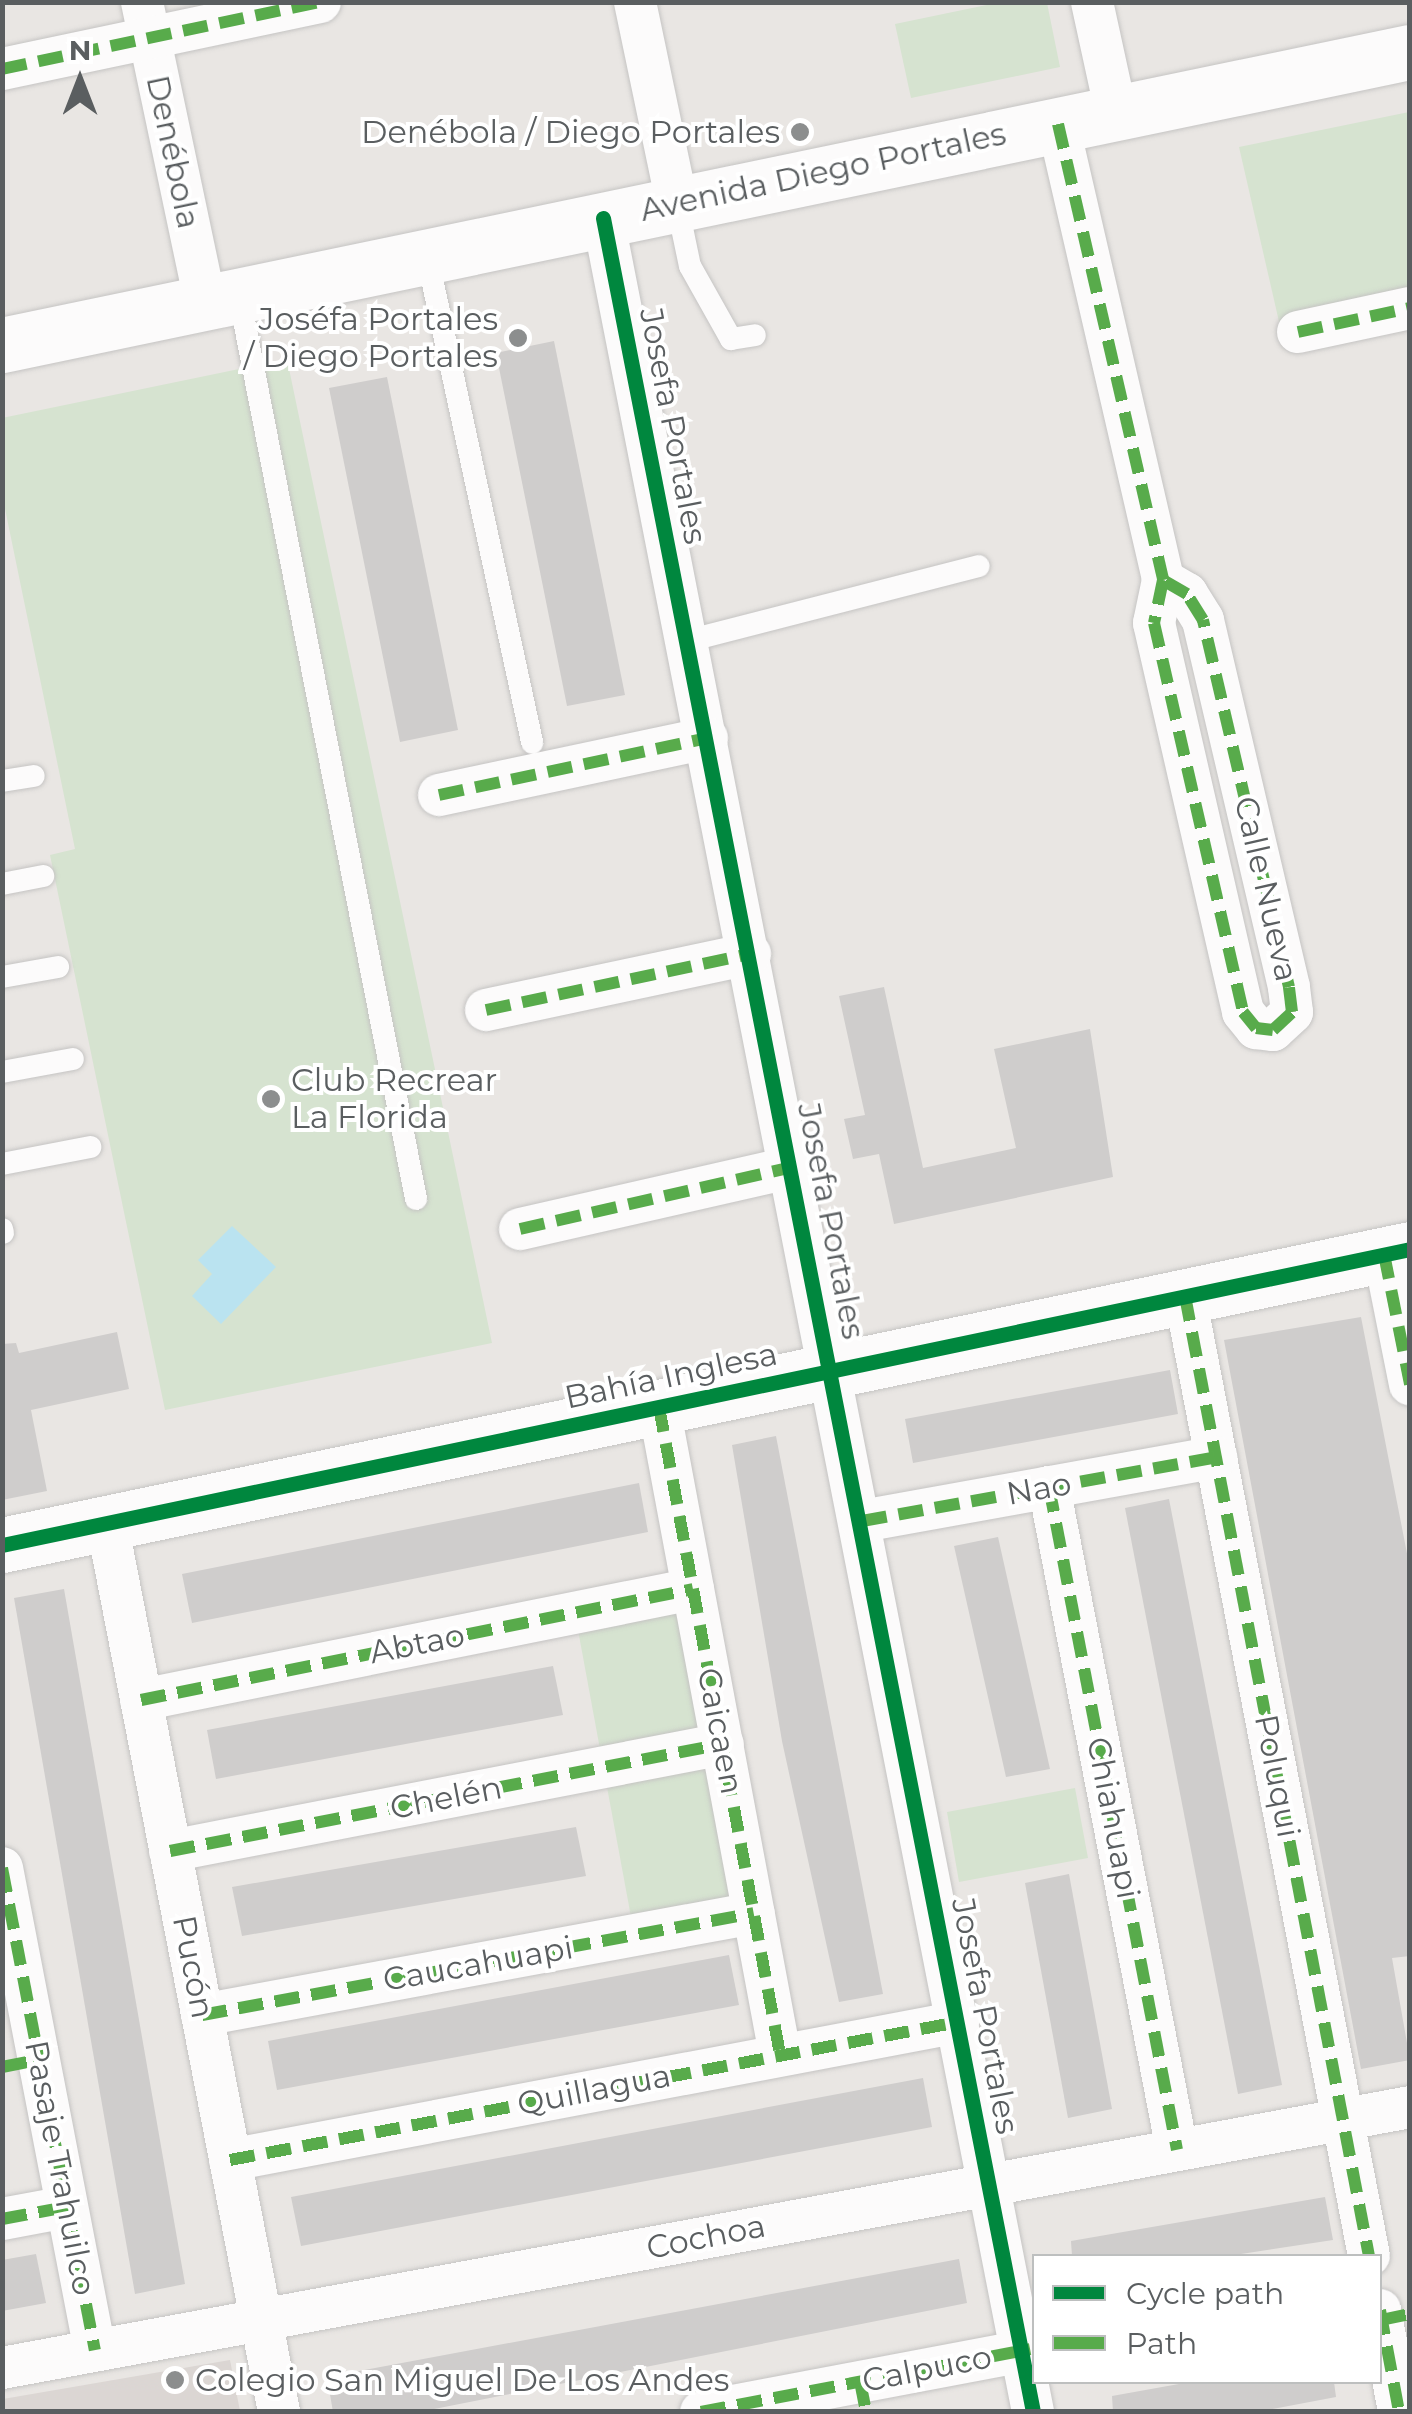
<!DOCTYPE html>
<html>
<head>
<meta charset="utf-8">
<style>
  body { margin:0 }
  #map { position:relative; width:1412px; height:2414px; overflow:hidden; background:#e9e6e3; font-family:Montserrat,sans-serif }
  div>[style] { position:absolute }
  .education>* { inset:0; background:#dbd6d3 }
  .green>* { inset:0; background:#d6e3d0 }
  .water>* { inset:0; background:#bae3f0 }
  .building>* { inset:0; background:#cfcdcc }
  .roads { filter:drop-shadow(0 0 2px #c5c4c3) drop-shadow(0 0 2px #c5c4c3) }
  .lane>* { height:22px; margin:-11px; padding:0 11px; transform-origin:11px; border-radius:11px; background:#fcfbfb }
  .street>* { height:42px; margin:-21px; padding:0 21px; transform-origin:21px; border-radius:21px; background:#fcfbfb }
  .secondary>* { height:55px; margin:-27.5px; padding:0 27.5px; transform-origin:27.5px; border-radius:27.5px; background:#fcfbfb }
  .quiet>* { height:12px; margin-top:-6px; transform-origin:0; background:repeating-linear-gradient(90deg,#58ab4b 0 25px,transparent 0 37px) }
  .cycleway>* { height:15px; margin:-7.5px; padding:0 7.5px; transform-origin:7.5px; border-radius:7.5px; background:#00873e }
  .dots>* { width:28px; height:28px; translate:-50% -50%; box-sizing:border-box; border:5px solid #fff; border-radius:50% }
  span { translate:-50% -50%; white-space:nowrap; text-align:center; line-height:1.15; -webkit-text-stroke:8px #fff; paint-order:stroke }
  .poi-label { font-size:32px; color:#5a5e60 }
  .right { translate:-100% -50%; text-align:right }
  .left { translate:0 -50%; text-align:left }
  .street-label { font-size:32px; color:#5a5e60 }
  .frame { position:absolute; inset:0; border:5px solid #5a5e60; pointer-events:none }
  .legend { position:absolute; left:1032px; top:2254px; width:350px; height:130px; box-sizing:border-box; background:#fff; border:2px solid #bdbfbf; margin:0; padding:12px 18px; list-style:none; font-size:30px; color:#5a5e60 }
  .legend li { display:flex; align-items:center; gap:20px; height:50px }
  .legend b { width:50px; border:2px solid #bdbfbf }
  .north { position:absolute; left:30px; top:30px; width:100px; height:100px; -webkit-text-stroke:8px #fff; paint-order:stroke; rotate:0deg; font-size:28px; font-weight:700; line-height:40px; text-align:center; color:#5a5e60 }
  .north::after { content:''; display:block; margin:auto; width:35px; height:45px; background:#5a5e60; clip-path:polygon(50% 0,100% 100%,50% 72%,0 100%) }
</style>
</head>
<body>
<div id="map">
  <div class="education">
    <i style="clip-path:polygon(230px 2360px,240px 2411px,3px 2411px,3px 2399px)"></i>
  </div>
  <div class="green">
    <i style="clip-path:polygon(1001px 2px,1047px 3px,1060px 67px,911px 98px,895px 24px)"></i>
    <i style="clip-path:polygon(1409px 112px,1409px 295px,1280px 326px,1239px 147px)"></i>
    <i style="clip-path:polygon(287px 359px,492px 1343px,165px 1410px,50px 855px,75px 849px,3px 499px,2px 418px)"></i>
    <i style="clip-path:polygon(677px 1612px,730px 1898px,631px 1917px,578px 1630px)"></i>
    <i style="clip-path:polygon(1075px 1788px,1088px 1858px,959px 1882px,947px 1812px)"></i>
  </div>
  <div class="water">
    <i style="clip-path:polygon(232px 1226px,276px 1267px,221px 1324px,192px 1296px,212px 1274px,198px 1260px)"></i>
  </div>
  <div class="building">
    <i style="clip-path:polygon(554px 341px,625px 695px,567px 706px,496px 353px)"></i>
    <i style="clip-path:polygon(387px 377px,458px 730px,400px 742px,329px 388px)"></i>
    <i style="clip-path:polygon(884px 987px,923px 1168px,1016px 1148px,994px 1049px,1090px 1029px,1113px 1177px,894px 1224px,879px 1154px,853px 1159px,844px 1119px,865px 1115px,839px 996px)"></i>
    <i style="clip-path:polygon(1361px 1317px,1410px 1569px,1410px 1956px,1392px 1958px,1410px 2060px,1361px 2069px,1224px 1340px)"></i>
    <i style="clip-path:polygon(117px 1332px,129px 1389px,31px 1410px,47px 1491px,2px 1500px,2px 1344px,16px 1343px,19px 1353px)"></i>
    <i style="clip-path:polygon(1170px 1370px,1178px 1414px,913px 1463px,905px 1419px)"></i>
    <i style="clip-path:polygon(776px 1436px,883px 1994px,839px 2002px,782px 1741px,732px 1445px)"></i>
    <i style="clip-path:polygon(639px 1483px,648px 1532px,192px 1623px,182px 1574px)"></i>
    <i style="clip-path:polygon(1169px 1499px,1282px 2085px,1238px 2094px,1125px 1508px)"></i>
    <i style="clip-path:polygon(998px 1537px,1050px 1769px,1006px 1777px,954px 1546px)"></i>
    <i style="clip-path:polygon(64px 1589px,185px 2284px,135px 2294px,14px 1598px)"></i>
    <i style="clip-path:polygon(553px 1666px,563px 1715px,216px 1779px,207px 1730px)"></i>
    <i style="clip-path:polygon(576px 1827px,586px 1876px,242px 1936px,232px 1887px)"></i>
    <i style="clip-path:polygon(1069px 1874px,1112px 2109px,1068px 2118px,1025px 1883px)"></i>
    <i style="clip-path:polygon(729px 1955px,739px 2005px,277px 2090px,268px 2041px)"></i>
    <i style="clip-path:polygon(923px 2078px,932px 2127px,301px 2246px,291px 2197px)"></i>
    <i style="clip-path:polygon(1325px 2197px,1333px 2240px,1228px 2256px,1072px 2256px,1071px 2241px)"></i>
    <i style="clip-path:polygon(36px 2254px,46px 2303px,2px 2311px,2px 2260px)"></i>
    <i style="clip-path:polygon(959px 2259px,967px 2303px,419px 2412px,333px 2412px,327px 2377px)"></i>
    <i style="clip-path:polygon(1190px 2382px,1334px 2382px,1336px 2397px,1257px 2412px,1113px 2412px,1112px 2396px)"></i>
  </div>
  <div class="roads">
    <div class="lane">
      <i style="left:677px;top:204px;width:63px;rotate:78.2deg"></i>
      <i style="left:690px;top:266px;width:84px;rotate:60.7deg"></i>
      <i style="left:731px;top:339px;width:24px;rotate:-9deg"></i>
      <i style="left:427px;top:256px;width:498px;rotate:77.8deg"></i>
      <i style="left:239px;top:295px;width:921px;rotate:78.92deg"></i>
      <i style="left:687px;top:641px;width:301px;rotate:-14.4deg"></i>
      <i style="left:2px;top:781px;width:32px;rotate:-9deg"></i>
      <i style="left:2px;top:884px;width:42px;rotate:-11deg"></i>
      <i style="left:2px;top:977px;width:57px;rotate:-10.1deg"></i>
      <i style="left:2px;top:1072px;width:72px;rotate:-10.4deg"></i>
      <i style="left:2px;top:1164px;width:90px;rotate:-10.9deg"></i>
      <i style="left:2px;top:1229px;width:4px;rotate:76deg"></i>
    </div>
    <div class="street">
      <i style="left:142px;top:2px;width:307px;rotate:78.1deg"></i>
      <i style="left:635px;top:2px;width:205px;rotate:78.2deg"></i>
      <i style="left:1092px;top:2px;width:113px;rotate:77.7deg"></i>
      <i style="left:2px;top:69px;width:325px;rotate:-11.9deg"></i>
      <i style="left:1058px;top:124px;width:468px;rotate:77deg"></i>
      <i style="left:1163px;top:580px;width:44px;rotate:101.8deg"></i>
      <i style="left:1154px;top:623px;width:399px;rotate:77.1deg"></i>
      <i style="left:1243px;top:1012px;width:21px;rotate:51deg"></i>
      <i style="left:1256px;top:1028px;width:17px;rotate:7deg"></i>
      <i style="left:1273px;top:1030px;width:26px;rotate:-43deg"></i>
      <i style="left:1292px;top:1012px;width:25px;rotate:-97deg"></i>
      <i style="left:1289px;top:987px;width:377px;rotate:-103.2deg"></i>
      <i style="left:1203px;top:620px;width:31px;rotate:-122deg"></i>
      <i style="left:1187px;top:594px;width:28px;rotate:-150deg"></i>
      <i style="left:603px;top:218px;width:2236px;rotate:78.91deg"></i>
      <i style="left:1298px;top:332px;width:115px;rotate:-12.1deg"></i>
      <i style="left:439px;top:795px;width:274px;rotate:-12deg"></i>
      <i style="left:486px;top:1010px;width:270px;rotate:-12deg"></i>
      <i style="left:520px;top:1229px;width:279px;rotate:-12.8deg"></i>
      <i style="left:1384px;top:1254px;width:133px;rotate:78.7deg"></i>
      <i style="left:1185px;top:1296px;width:977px;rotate:79.15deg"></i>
      <i style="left:659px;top:1407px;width:658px;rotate:79.41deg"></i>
      <i style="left:1049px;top:1487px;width:675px;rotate:79.07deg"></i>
      <i style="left:862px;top:1521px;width:360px;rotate:-10.2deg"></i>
      <i style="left:107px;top:1523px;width:905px;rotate:79.05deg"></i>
      <i style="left:141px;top:1700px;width:563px;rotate:-11.37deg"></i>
      <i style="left:170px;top:1851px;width:563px;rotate:-10.95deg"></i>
      <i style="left:2px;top:1868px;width:491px;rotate:79.1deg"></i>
      <i style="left:202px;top:2015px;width:561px;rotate:-10.47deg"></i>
      <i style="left:230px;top:2160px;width:741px;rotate:-10.73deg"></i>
      <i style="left:2px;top:2219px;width:65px;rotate:-10.6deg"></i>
      <i style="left:1380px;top:2310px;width:104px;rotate:79.4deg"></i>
      <i style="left:2px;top:2368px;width:1432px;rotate:-10.5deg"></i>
      <i style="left:701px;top:2412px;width:339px;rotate:-10.7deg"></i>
    </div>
    <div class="secondary">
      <i style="left:2px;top:345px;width:1438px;rotate:-11.76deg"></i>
      <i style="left:2px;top:1545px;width:1439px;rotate:-11.87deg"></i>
    </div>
  </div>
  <div class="quiet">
    <i style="left:2px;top:69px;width:325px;rotate:-11.9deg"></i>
    <i style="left:1058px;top:124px;width:468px;rotate:77deg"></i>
    <i style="left:1163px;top:580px;width:44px;rotate:101.8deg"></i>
    <i style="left:1154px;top:623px;width:399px;rotate:77.1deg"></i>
    <i style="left:1243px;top:1012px;width:21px;rotate:51deg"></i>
    <i style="left:1256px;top:1028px;width:17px;rotate:7deg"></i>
    <i style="left:1273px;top:1030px;width:26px;rotate:-43deg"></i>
    <i style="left:1292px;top:1012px;width:25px;rotate:-97deg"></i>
    <i style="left:1289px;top:987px;width:377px;rotate:-103.2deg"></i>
    <i style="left:1203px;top:620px;width:31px;rotate:-122deg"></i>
    <i style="left:1187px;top:594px;width:28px;rotate:-150deg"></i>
    <i style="left:1298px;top:332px;width:115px;rotate:-12.1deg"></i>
    <i style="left:439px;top:795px;width:274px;rotate:-12deg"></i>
    <i style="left:486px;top:1010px;width:270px;rotate:-12deg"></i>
    <i style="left:520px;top:1229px;width:279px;rotate:-12.8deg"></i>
    <i style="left:1384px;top:1254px;width:133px;rotate:78.7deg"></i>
    <i style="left:1185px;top:1296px;width:977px;rotate:79.15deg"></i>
    <i style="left:659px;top:1407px;width:658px;rotate:79.41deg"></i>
    <i style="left:1049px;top:1487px;width:675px;rotate:79.07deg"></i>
    <i style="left:862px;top:1521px;width:360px;rotate:-10.2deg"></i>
    <i style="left:141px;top:1700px;width:563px;rotate:-11.37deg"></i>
    <i style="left:170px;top:1851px;width:563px;rotate:-10.95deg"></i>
    <i style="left:2px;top:1868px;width:491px;rotate:79.1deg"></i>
    <i style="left:202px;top:2015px;width:561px;rotate:-10.47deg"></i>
    <i style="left:2px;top:2067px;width:37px;rotate:-11deg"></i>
    <i style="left:230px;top:2160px;width:741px;rotate:-10.73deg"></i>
    <i style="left:2px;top:2219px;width:65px;rotate:-10.6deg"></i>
    <i style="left:1380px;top:2310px;width:104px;rotate:79.4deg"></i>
    <i style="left:1381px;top:2320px;width:30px;rotate:-12deg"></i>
    <i style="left:860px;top:2381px;width:32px;rotate:79deg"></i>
    <i style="left:701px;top:2412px;width:335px;rotate:-10.8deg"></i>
  </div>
  <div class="cycleway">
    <i style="left:603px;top:218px;width:2236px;rotate:78.91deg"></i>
    <i style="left:2px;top:1545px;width:1439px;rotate:-11.87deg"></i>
  </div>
  <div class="dots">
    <i style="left:800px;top:132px;background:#8c8e8e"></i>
    <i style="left:518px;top:338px;background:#8c8e8e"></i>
    <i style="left:271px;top:1099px;background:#8c8e8e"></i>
    <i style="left:175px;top:2380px;background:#8c8e8e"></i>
  </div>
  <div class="poi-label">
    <span class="right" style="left:780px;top:132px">Denébola / Diego Portales</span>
    <span class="right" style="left:498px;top:338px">Joséfa Portales<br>/ Diego Portales</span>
    <span class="left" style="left:291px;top:1099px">Club Recrear<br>La Florida</span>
    <span class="left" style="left:195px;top:2380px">Colegio San Miguel De Los Andes</span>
  </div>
  <div class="street-label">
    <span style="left:173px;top:152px;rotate:78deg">Denébola</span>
    <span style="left:823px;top:172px;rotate:-12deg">Avenida Diego Portales</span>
    <span style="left:673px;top:426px;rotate:79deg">Josefa Portales</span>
    <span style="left:1266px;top:889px;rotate:77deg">Calle Nueva</span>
    <span style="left:831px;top:1221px;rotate:79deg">Josefa Portales</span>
    <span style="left:671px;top:1376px;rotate:-12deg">Bahía Inglesa</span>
    <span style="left:1039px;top:1489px;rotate:-10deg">Nao</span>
    <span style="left:417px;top:1644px;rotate:-11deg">Abtao</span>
    <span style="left:720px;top:1731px;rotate:79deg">Caicaen</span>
    <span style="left:1277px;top:1776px;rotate:79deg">Poluqui</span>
    <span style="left:446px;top:1798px;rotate:-11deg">Chelén</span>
    <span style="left:1113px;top:1818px;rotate:79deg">Chiahuapi</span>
    <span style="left:478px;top:1964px;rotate:-10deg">Caucahuapi</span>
    <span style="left:193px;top:1967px;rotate:79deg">Pucón</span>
    <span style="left:985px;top:2016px;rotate:79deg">Josefa Portales</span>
    <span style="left:594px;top:2090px;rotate:-11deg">Quillagua</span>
    <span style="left:60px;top:2168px;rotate:79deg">Pasaje Trahuilco</span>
    <span style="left:706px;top:2237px;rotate:-11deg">Cochoa</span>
    <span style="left:927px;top:2369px;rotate:-11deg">Calpuco</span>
  </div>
  <div class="frame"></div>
  <ul class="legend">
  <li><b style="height:12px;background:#00873e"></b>Cycle path</li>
  <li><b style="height:12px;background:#58ab4b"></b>Path</li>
  </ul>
  <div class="north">N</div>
</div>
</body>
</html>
